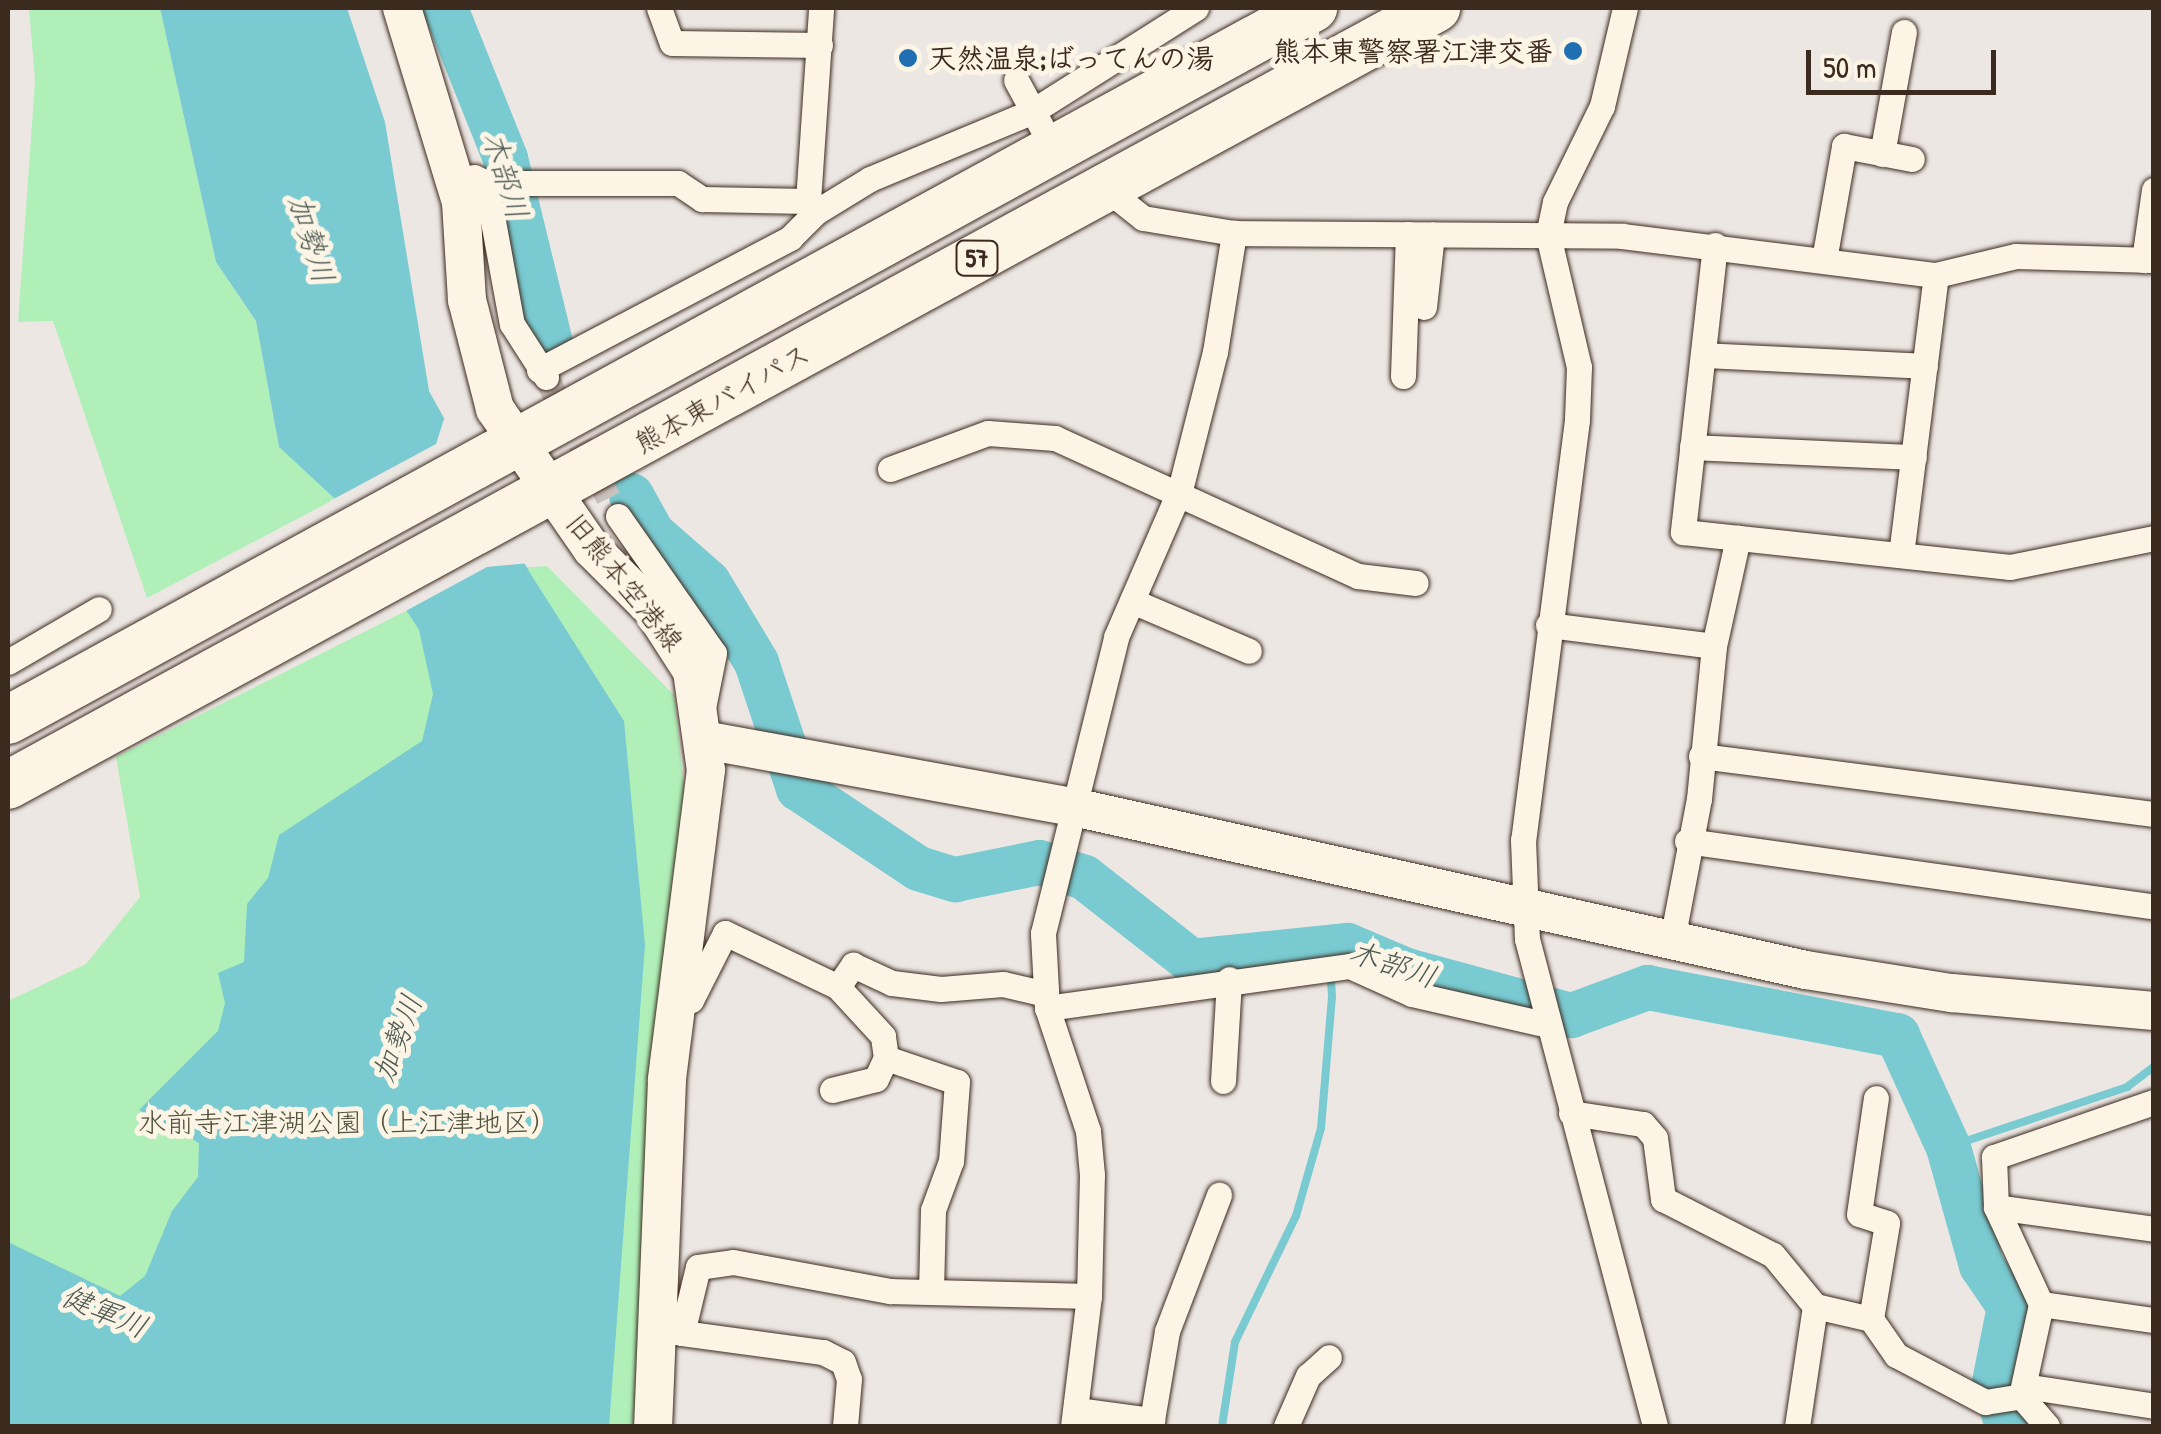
<!DOCTYPE html>
<html>
<head>
<meta charset="utf-8">
<style>
  body { margin:0 }
  #map { position:relative; width:2161px; height:1434px; overflow:hidden; background:#ede7e4; font-family:"Patrick Hand","Klee One",sans-serif }
  div>[style] { position:absolute }
  .green>* { inset:0; background:#b0f0b8 }
  .water>* { inset:0; background:#79cad1 }
  .pier>* { inset:0; background:#ede7e4 }
  .stream>* { height:8px; margin:-4px; padding:0 4px; transform-origin:4px; border-radius:4px; background:#79cad1 }
  .river>* { height:45px; margin:-22.5px; padding:0 22.5px; transform-origin:22.5px; border-radius:22.5px; background:#79cad1 }
  .street-tunnel>* { height:25px; margin-top:-12.5px; transform-origin:0; background:repeating-linear-gradient(90deg,#c9c1bc 0 25px,transparent 0 37px) }
  .roads { filter:drop-shadow(0 0 2px #3b2a1e) drop-shadow(0 0 2px #3b2a1e) }
  .street>* { height:25px; margin:-12.5px; padding:0 12.5px; transform-origin:12.5px; border-radius:12.5px; background:#fcf5e5 }
  .secondary>* { height:38px; margin:-19px; padding:0 19px; transform-origin:19px; border-radius:19px; background:#fcf5e5 }
  .highway>* { height:48px; margin:-24px; padding:0 24px; transform-origin:24px; border-radius:24px; background:#fcf5e5 }
  .dots>* { width:28px; height:28px; translate:-50% -50%; box-sizing:border-box; border:5px solid #fcf5e5; border-radius:50% }
  span { translate:-50% -50%; white-space:nowrap; text-align:center; line-height:1.15; -webkit-text-stroke:10px #fcf5e5; paint-order:stroke }
  .shield-label span { padding:2px 8px; background:#fcf5e5; border:2px solid; border-radius:8px; -webkit-text-stroke-width:0 }
  .shield-label { font-size:25px; color:#3b2a1e; font-weight:700 }
  .poi-label { font-size:28px; color:#3b2a1e; font-weight:700 }
  .right { translate:-100% -50%; text-align:right }
  .left { translate:0 -50%; text-align:left }
  .street-label { font-size:28px; color:#3b2a1e }
  .park-label { font-size:28px; color:#52523d }
  .water-label { font-size:30px; color:#4e5a54; font-style:italic }
  .frame { position:absolute; inset:0; border:10px solid #3b2a1e; pointer-events:none }
  .scale { position:absolute; left:1806px; top:50px; width:190px; height:45px; box-sizing:border-box; border:5px solid #3b2a1e; border-top:0; padding-left:12px; font-size:30px; line-height:35px; white-space:nowrap; color:#3b2a1e; -webkit-text-stroke:8px #fcf5e5; paint-order:stroke }
</style>
</head>
<body>
<div id="map">
  <div class="green">
    <i style="clip-path:polygon(29px 8px,160px 8px,216px 262px,256px 321px,279px 447px,335px 499px,147px 598px,53px 321px,18px 322px,35px 81px)"></i>
    <i style="clip-path:polygon(547px 566px,674px 695px,685px 799px,662px 994px,636px 1426px,8px 1426px,8px 1001px,86px 964px,140px 897px,116px 757px,487px 570px)"></i>
  </div>
  <div class="water">
    <i style="clip-path:polygon(160px 8px,347px 8px,385px 122px,429px 391px,530px 573px,624px 721px,645px 945px,609px 1426px,8px 1426px,8px 1242px,120px 1296px,145px 1276px,172px 1211px,198px 1177px,199px 1143px,139px 1110px,218px 1031px,225px 1003px,218px 973px,244px 962px,247px 904px,268px 878px,279px 835px,422px 741px,433px 694px,419px 630px,335px 499px,279px 447px,256px 321px,216px 262px)"></i>
  </div>
  <div class="pier">
    <i style="clip-path:polygon(446px 413px,530px 563px,487px 567px,402px 613px,330px 501px,436px 444px)"></i>
  </div>
  <div class="stream">
    <i style="left:1948px;top:1147px;width:189px;rotate:-18.5deg"></i>
    <i style="left:2127px;top:1087px;width:34px;rotate:-37deg"></i>
    <i style="left:1222px;top:1426px;width:85px;rotate:-81.2deg"></i>
    <i style="left:1235px;top:1342px;width:140px;rotate:-64.2deg"></i>
    <i style="left:1296px;top:1216px;width:91px;rotate:-74.1deg"></i>
    <i style="left:1321px;top:1128px;width:131px;rotate:-85.2deg"></i>
    <i style="left:1332px;top:997px;width:50px;rotate:-93.4deg"></i>
  </div>
  <div class="river">
    <i style="left:445px;top:8px;width:162px;rotate:68.2deg"></i>
    <i style="left:505px;top:158px;width:195px;rotate:76.3deg"></i>
    <i style="left:631px;top:495px;width:43px;rotate:61.1deg"></i>
    <i style="left:652px;top:533px;width:74px;rotate:41.2deg"></i>
    <i style="left:708px;top:582px;width:93px;rotate:59deg"></i>
    <i style="left:756px;top:662px;width:133px;rotate:71.6deg"></i>
    <i style="left:798px;top:788px;width:144px;rotate:33.7deg"></i>
    <i style="left:918px;top:868px;width:39px;rotate:17deg"></i>
    <i style="left:955px;top:879px;width:86px;rotate:-11.4deg"></i>
    <i style="left:1039px;top:862px;width:47px;rotate:18.4deg"></i>
    <i style="left:1084px;top:877px;width:136px;rotate:38.1deg"></i>
    <i style="left:1191px;top:961px;width:157px;rotate:-5.9deg"></i>
    <i style="left:1347px;top:945px;width:64px;rotate:23deg"></i>
    <i style="left:1406px;top:970px;width:171px;rotate:15.3deg"></i>
    <i style="left:1571px;top:1015px;width:81px;rotate:-20.2deg"></i>
    <i style="left:1647px;top:987px;width:255px;rotate:10.9deg"></i>
    <i style="left:1897px;top:1035px;width:123px;rotate:65.5deg"></i>
    <i style="left:1948px;top:1147px;width:123px;rotate:74.4deg"></i>
    <i style="left:1981px;top:1265px;width:50px;rotate:55.7deg"></i>
    <i style="left:2009px;top:1306px;width:77px;rotate:101.2deg"></i>
    <i style="left:1994px;top:1382px;width:46px;rotate:73.5deg"></i>
  </div>
  <div class="street-tunnel">
    <i style="left:546px;top:377px;width:157px;rotate:62.6deg"></i>
  </div>
  <div class="roads">
    <div class="street">
      <i style="left:659px;top:8px;width:37px;rotate:70deg"></i>
      <i style="left:672px;top:43px;width:148px;rotate:0.8deg"></i>
      <i style="left:1625px;top:8px;width:101px;rotate:103.2deg"></i>
      <i style="left:1602px;top:106px;width:107px;rotate:116.1deg"></i>
      <i style="left:1555px;top:202px;width:34px;rotate:102deg"></i>
      <i style="left:1548px;top:235px;width:136px;rotate:76.8deg"></i>
      <i style="left:1579px;top:367px;width:53px;rotate:92.2deg"></i>
      <i style="left:1577px;top:420px;width:423px;rotate:97.3deg"></i>
      <i style="left:1523px;top:840px;width:99px;rotate:87.7deg"></i>
      <i style="left:1527px;top:939px;width:504px;rotate:75.27deg"></i>
      <i style="left:1016px;top:80px;width:80px;rotate:61.5deg"></i>
      <i style="left:1882px;top:154px;width:124px;rotate:-79.8deg"></i>
      <i style="left:474px;top:177px;width:13px;rotate:27deg"></i>
      <i style="left:486px;top:183px;width:143px;rotate:79.6deg"></i>
      <i style="left:512px;top:324px;width:63px;rotate:57.3deg"></i>
      <i style="left:486px;top:183px;width:192px"></i>
      <i style="left:678px;top:183px;width:29px;rotate:34deg"></i>
      <i style="left:702px;top:199px;width:106px;rotate:1.1deg"></i>
      <i style="left:1105px;top:188px;width:48px;rotate:38.3deg"></i>
      <i style="left:1143px;top:218px;width:92px;rotate:9.4deg"></i>
      <i style="left:1234px;top:233px;width:388px;rotate:0.4deg"></i>
      <i style="left:1622px;top:236px;width:316px;rotate:7.1deg"></i>
      <i style="left:1936px;top:275px;width:82px;rotate:-13.4deg"></i>
      <i style="left:2016px;top:256px;width:138px;rotate:1.7deg"></i>
      <i style="left:816px;top:212px;width:14px;rotate:-126deg"></i>
      <i style="left:808px;top:201px;width:193px;rotate:-86.1deg"></i>
      <i style="left:1715px;top:245px;width:289px;rotate:96.4deg"></i>
      <i style="left:1683px;top:532px;width:329px;rotate:6.1deg"></i>
      <i style="left:2010px;top:567px;width:147px;rotate:-11.4deg"></i>
      <i style="left:1824px;top:260px;width:116px;rotate:-80deg"></i>
      <i style="left:1844px;top:146px;width:69px;rotate:10.8deg"></i>
      <i style="left:2144px;top:260px;width:71px;rotate:-81.9deg"></i>
      <i style="left:1424px;top:307px;width:73px;rotate:-83.7deg"></i>
      <i style="left:1703px;top:355px;width:222px;rotate:2.8deg"></i>
      <i style="left:539px;top:370px;width:284px;rotate:-27.7deg"></i>
      <i style="left:790px;top:238px;width:37px;rotate:-45deg"></i>
      <i style="left:816px;top:212px;width:63px;rotate:-31.4deg"></i>
      <i style="left:870px;top:179px;width:177px;rotate:-22.6deg"></i>
      <i style="left:1033px;top:111px;width:193px;rotate:-32.3deg"></i>
      <i style="left:1403px;top:376px;width:142px;rotate:-88deg"></i>
      <i style="left:1692px;top:447px;width:222px;rotate:2.6deg"></i>
      <i style="left:890px;top:469px;width:104px;rotate:-20.2deg"></i>
      <i style="left:988px;top:433px;width:67px;rotate:4.3deg"></i>
      <i style="left:1055px;top:438px;width:333px;rotate:24.5deg"></i>
      <i style="left:1358px;top:576px;width:58px;rotate:6.9deg"></i>
      <i style="left:618px;top:516px;width:167px;rotate:55deg"></i>
      <i style="left:714px;top:653px;width:61px;rotate:101.3deg"></i>
      <i style="left:1901px;top:555px;width:282px;rotate:-82.9deg"></i>
      <i style="left:1132px;top:601px;width:127px;rotate:23.1deg"></i>
      <i style="left:1548px;top:625px;width:167px;rotate:7.2deg"></i>
      <i style="left:8px;top:662px;width:105px;rotate:-30.2deg"></i>
      <i style="left:1701px;top:756px;width:457px;rotate:7.3deg"></i>
      <i style="left:1687px;top:841px;width:472px;rotate:8deg"></i>
      <i style="left:1672px;top:940px;width:144px;rotate:-79.2deg"></i>
      <i style="left:1699px;top:799px;width:154px;rotate:-84.4deg"></i>
      <i style="left:1714px;top:646px;width:111px;rotate:-77.5deg"></i>
      <i style="left:675px;top:999px;width:16px;rotate:4deg"></i>
      <i style="left:691px;top:1000px;width:75px;rotate:-63.1deg"></i>
      <i style="left:725px;top:933px;width:125px;rotate:25.5deg"></i>
      <i style="left:838px;top:987px;width:27px;rotate:-56deg"></i>
      <i style="left:853px;top:965px;width:43px;rotate:24.8deg"></i>
      <i style="left:892px;top:983px;width:49px;rotate:7deg"></i>
      <i style="left:941px;top:989px;width:62px;rotate:-4.6deg"></i>
      <i style="left:1003px;top:984px;width:44px;rotate:13.1deg"></i>
      <i style="left:1047px;top:1008px;width:306px;rotate:-7.9deg"></i>
      <i style="left:1350px;top:966px;width:68px;rotate:24.3deg"></i>
      <i style="left:1412px;top:994px;width:140px;rotate:12.8deg"></i>
      <i style="left:886px;top:1058px;width:75px;rotate:18.7deg"></i>
      <i style="left:957px;top:1082px;width:79px;rotate:94.3deg"></i>
      <i style="left:951px;top:1161px;width:52px;rotate:110.2deg"></i>
      <i style="left:933px;top:1210px;width:81px;rotate:91.4deg"></i>
      <i style="left:1223px;top:1081px;width:102px;rotate:-86.6deg"></i>
      <i style="left:832px;top:1090px;width:45px;rotate:-14deg"></i>
      <i style="left:876px;top:1079px;width:23px;rotate:-65deg"></i>
      <i style="left:886px;top:1058px;width:22px;rotate:-98deg"></i>
      <i style="left:883px;top:1036px;width:67px;rotate:-132.6deg"></i>
      <i style="left:1571px;top:1113px;width:73px;rotate:8.7deg"></i>
      <i style="left:1643px;top:1124px;width:18px;rotate:49deg"></i>
      <i style="left:1655px;top:1138px;width:62px;rotate:82.5deg"></i>
      <i style="left:1663px;top:1199px;width:123px;rotate:27deg"></i>
      <i style="left:1773px;top:1255px;width:66px;rotate:50.5deg"></i>
      <i style="left:1815px;top:1306px;width:121px;rotate:98.5deg"></i>
      <i style="left:1996px;top:1207px;width:160px;rotate:7.9deg"></i>
      <i style="left:2041px;top:1304px;width:114px;rotate:8.1deg"></i>
      <i style="left:1815px;top:1306px;width:57px;rotate:13.1deg"></i>
      <i style="left:1871px;top:1319px;width:44px;rotate:55.2deg"></i>
      <i style="left:1896px;top:1355px;width:101px;rotate:27.8deg"></i>
      <i style="left:1985px;top:1402px;width:36px;rotate:-9deg"></i>
      <i style="left:1871px;top:1319px;width:97px;rotate:-80.5deg"></i>
      <i style="left:1887px;top:1223px;width:29px;rotate:-162deg"></i>
      <i style="left:1859px;top:1214px;width:117px;rotate:-81.7deg"></i>
      <i style="left:659px;top:1329px;width:23px;rotate:10deg"></i>
      <i style="left:682px;top:1333px;width:68px;rotate:-76.4deg"></i>
      <i style="left:698px;top:1267px;width:35px;rotate:-8deg"></i>
      <i style="left:733px;top:1262px;width:160px;rotate:10.5deg"></i>
      <i style="left:890px;top:1291px;width:199px;rotate:1.4deg"></i>
      <i style="left:682px;top:1333px;width:142px;rotate:7.7deg"></i>
      <i style="left:823px;top:1352px;width:22px;rotate:27deg"></i>
      <i style="left:843px;top:1362px;width:18px;rotate:71deg"></i>
      <i style="left:849px;top:1379px;width:47px;rotate:94.9deg"></i>
      <i style="left:2024px;top:1386px;width:132px;rotate:8.7deg"></i>
      <i style="left:1077px;top:1410px;width:76px;rotate:7.6deg"></i>
      <i style="left:1152px;top:1420px;width:6px;rotate:99deg"></i>
      <i style="left:1152px;top:1420px;width:90px;rotate:-80.4deg"></i>
      <i style="left:1167px;top:1331px;width:146px;rotate:-69.1deg"></i>
      <i style="left:1073px;top:1426px;width:131px;rotate:-83deg"></i>
      <i style="left:1089px;top:1296px;width:121px;rotate:-88.6deg"></i>
      <i style="left:1092px;top:1175px;width:44px;rotate:-95.2deg"></i>
      <i style="left:1088px;top:1131px;width:130px;rotate:-108.4deg"></i>
      <i style="left:1047px;top:1008px;width:75px;rotate:-93.1deg"></i>
      <i style="left:1043px;top:933px;width:305px;rotate:-76.1deg"></i>
      <i style="left:1116px;top:637px;width:160px;rotate:-66.5deg"></i>
      <i style="left:1180px;top:490px;width:142px;rotate:-75.8deg"></i>
      <i style="left:1215px;top:352px;width:121px;rotate:-80.9deg"></i>
      <i style="left:1286px;top:1426px;width:55px;rotate:-66.3deg"></i>
      <i style="left:1308px;top:1376px;width:28px;rotate:-42deg"></i>
      <i style="left:2047px;top:1426px;width:40px;rotate:-131deg"></i>
      <i style="left:2021px;top:1396px;width:94px;rotate:-77.7deg"></i>
      <i style="left:2041px;top:1304px;width:107px;rotate:-114.9deg"></i>
      <i style="left:1996px;top:1207px;width:50px;rotate:-92.3deg"></i>
      <i style="left:1994px;top:1157px;width:169px;rotate:-19deg"></i>
    </div>
    <div class="secondary">
      <i style="left:402px;top:8px;width:203px;rotate:73.1deg"></i>
      <i style="left:461px;top:202px;width:98px;rotate:86.5deg"></i>
      <i style="left:467px;top:300px;width:113px;rotate:75.6deg"></i>
      <i style="left:495px;top:409px;width:170px;rotate:55.3deg"></i>
      <i style="left:592px;top:549px;width:85px;rotate:45deg"></i>
      <i style="left:652px;top:609px;width:74px;rotate:57.2deg"></i>
      <i style="left:692px;top:671px;width:100px;rotate:82deg"></i>
      <i style="left:706px;top:770px;width:312px;rotate:97.2deg"></i>
      <i style="left:667px;top:1080px;width:346px;rotate:92.3deg"></i>
      <i style="left:704px;top:740px;width:380px;rotate:10.3deg"></i>
      <i style="left:1078px;top:808px;width:746px;rotate:12.55deg"></i>
      <i style="left:1806px;top:970px;width:148px;rotate:9deg"></i>
      <i style="left:1952px;top:993px;width:203px;rotate:5.1deg"></i>
    </div>
    <div class="highway">
      <i style="left:8px;top:720px;width:1487px;rotate:-28.62deg"></i>
      <i style="left:8px;top:785px;width:1626px;rotate:-28.55deg"></i>
    </div>
  </div>
  <div class="dots">
    <i style="left:1573px;top:51px;background:#1f6fb2"></i>
    <i style="left:908px;top:58px;background:#1f6fb2"></i>
  </div>
  <div class="shield-label">
    <span style="left:977px;top:258px">57</span>
  </div>
  <div class="poi-label">
    <span class="right" style="left:1553px;top:51px">熊本東警察署江津交番</span>
    <span class="left" style="left:928px;top:58px">天然温泉;ばってんの湯</span>
  </div>
  <div class="street-label">
    <span style="left:722px;top:398px;rotate:-29deg">熊本東バイパス</span>
    <span style="left:625px;top:582px;rotate:51deg">旧熊本空港線</span>
  </div>
  <div class="park-label">
    <span style="left:348px;top:1122px">水前寺江津湖公園（上江津地区）</span>
  </div>
  <div class="water-label">
    <span style="left:506px;top:175px;rotate:73deg">木部川</span>
    <span style="left:312px;top:239px;rotate:73deg">加勢川</span>
    <span style="left:1393px;top:964px;rotate:18deg">木部川</span>
    <span style="left:397px;top:1038px;rotate:-70deg">加勢川</span>
    <span style="left:105px;top:1311px;rotate:23deg">健軍川</span>
  </div>
  <div class="frame"></div>
  <div class="scale">50 m</div>
</div>
</body>
</html>
